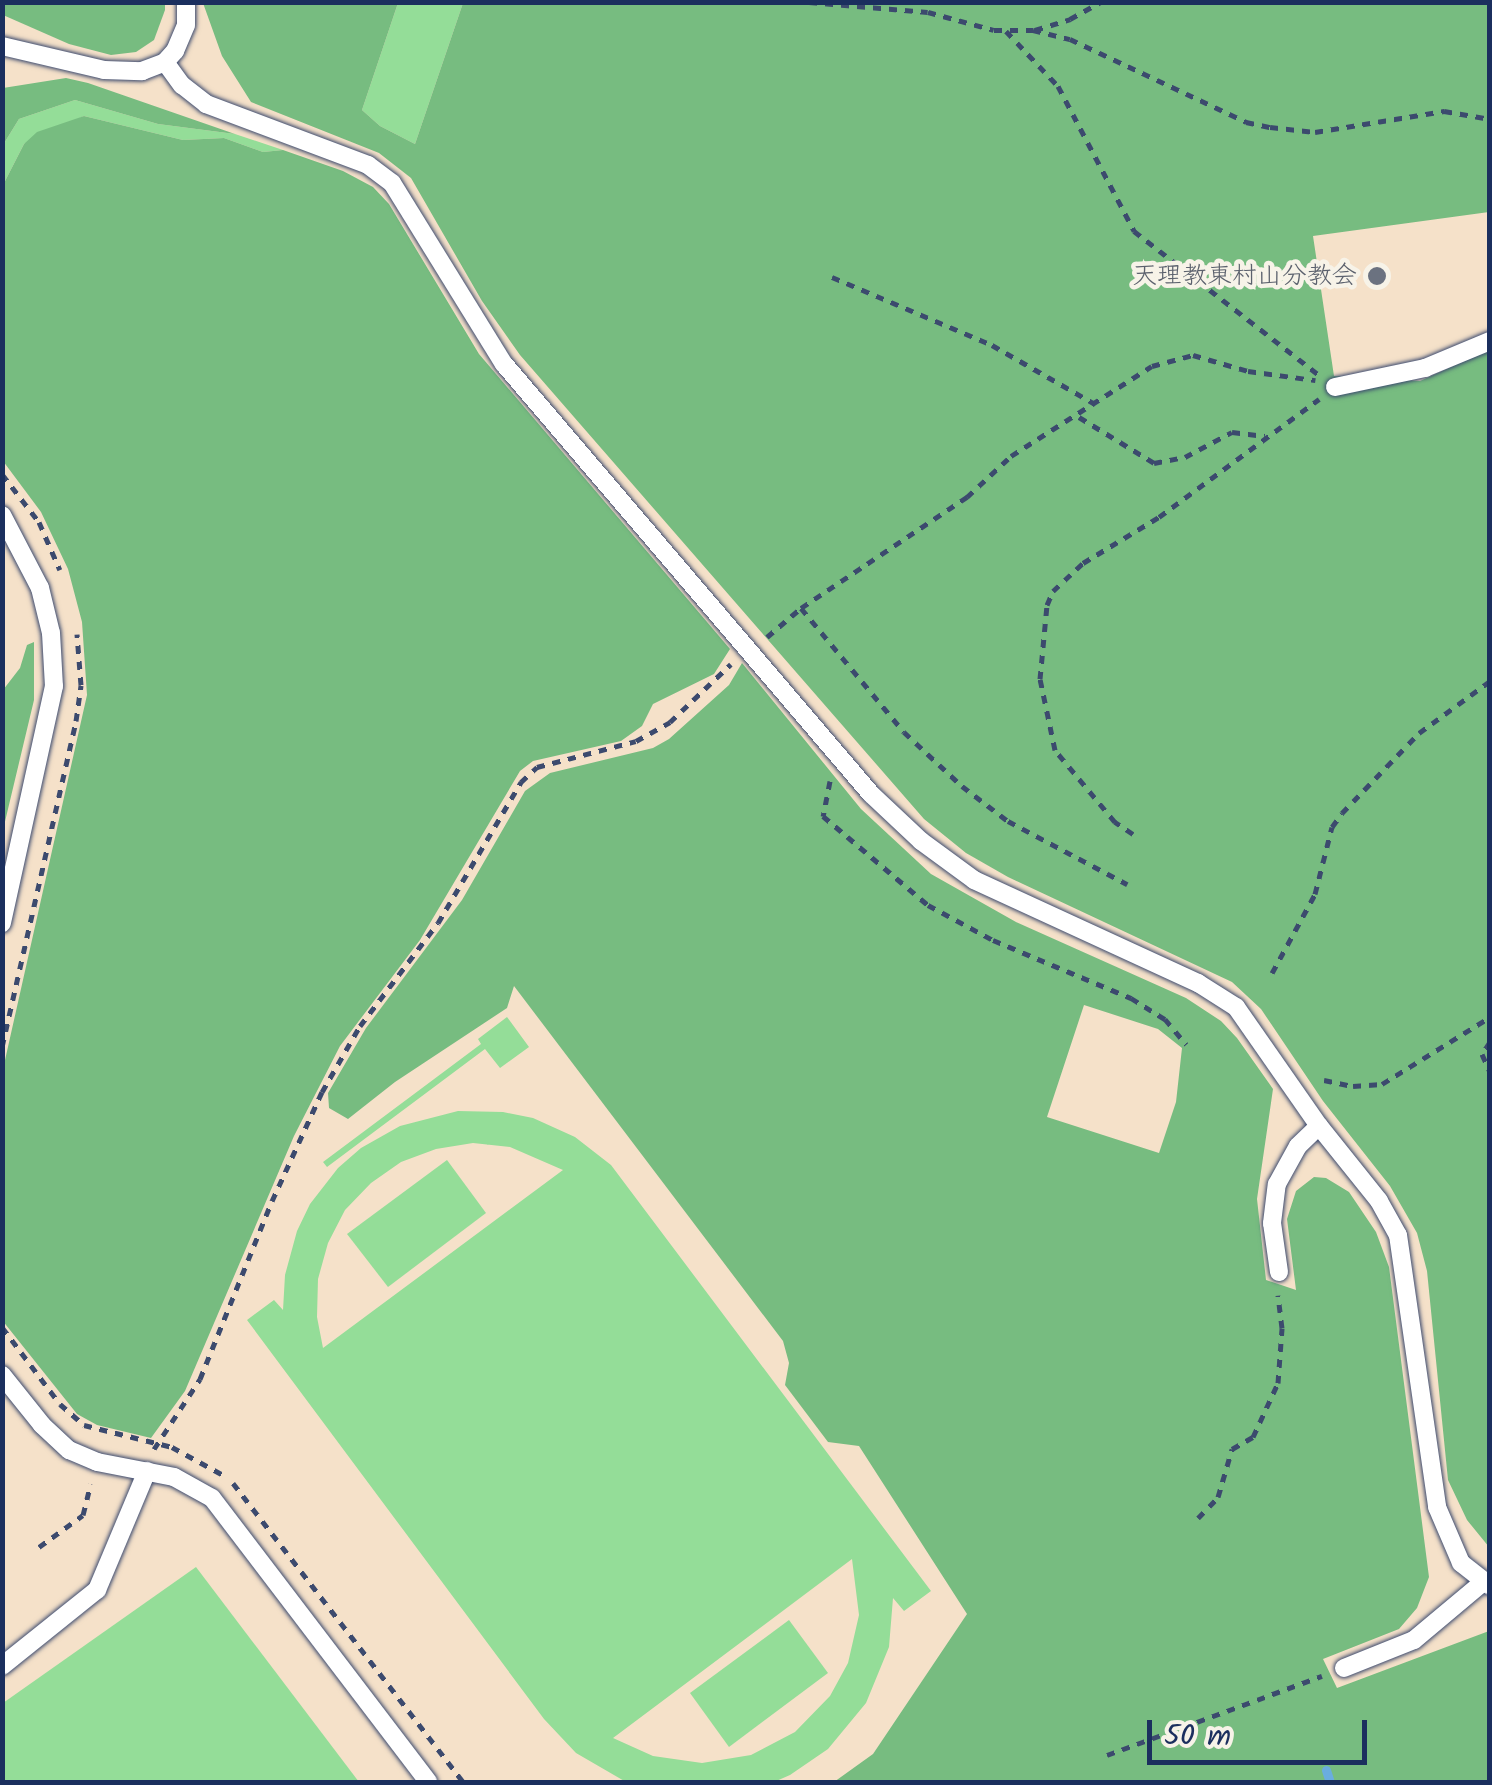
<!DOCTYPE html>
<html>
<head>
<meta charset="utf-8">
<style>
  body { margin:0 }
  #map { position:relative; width:1492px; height:1785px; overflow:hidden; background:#f5e1c9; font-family:Kalam,"Klee One",sans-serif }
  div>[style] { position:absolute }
  .green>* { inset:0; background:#94dd98 }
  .forest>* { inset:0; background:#77bc80 }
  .stream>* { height:9px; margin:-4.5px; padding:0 4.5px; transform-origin:4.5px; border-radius:4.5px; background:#6aaddf }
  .path>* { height:5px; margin-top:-2.5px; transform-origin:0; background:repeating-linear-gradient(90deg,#3c4a6e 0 8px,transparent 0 16px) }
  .roads { filter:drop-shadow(0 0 2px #3c4a6e) drop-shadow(0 0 2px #3c4a6e) }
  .lane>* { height:18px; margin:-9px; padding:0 9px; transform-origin:9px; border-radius:9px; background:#fff }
  .dots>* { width:28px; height:28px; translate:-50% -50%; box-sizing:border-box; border:5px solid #f7f3e8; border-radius:50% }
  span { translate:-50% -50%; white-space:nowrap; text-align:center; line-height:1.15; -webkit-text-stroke:9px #f7f3e8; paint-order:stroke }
  .worship-label { font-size:25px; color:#5b616d }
  .right { translate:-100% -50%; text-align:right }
  .frame { position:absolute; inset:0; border:5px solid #1b2f5e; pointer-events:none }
  .scale { position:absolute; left:1147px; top:1720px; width:220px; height:45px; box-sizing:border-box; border:5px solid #1b2f5e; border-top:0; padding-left:12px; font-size:30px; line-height:35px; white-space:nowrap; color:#1b2f5e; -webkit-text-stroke:8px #f7f3e8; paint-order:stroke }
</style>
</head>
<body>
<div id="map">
  <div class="green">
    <i style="clip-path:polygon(398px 3px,463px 3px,415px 144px,380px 126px,362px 110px)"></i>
    <i style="clip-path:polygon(75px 100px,158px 124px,235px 134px,283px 150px,263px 152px,224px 138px,183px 140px,84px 116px,24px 144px,3px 185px,3px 145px,19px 119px)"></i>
    <i style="clip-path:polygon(507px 1017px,529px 1047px,500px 1068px,485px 1049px,327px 1167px,323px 1162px,481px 1044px,478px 1039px)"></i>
    <i style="clip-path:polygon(evenodd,458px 1111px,503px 1112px,533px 1118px,575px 1137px,611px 1165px,931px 1591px,904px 1611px,893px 1598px,889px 1647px,866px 1703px,828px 1749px,790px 1775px,774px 1782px,626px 1782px,576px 1753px,544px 1719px,247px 1320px,274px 1300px,283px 1310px,285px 1275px,297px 1231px,310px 1204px,338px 1168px,361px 1148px,400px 1126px,458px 1111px,473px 1143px,510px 1147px,563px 1170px,323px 1348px,317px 1317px,318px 1279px,328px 1243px,345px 1210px,371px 1183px,401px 1162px,436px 1149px,473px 1143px,458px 1111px,852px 1559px,859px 1615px,848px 1663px,830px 1696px,795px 1732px,751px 1755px,702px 1763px,653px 1756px,613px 1738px,852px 1559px)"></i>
    <i style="clip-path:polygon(447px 1160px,486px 1213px,388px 1287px,347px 1234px)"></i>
    <i style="clip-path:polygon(196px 1567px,359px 1782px,3px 1782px,3px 1703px)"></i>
    <i style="clip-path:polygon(789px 1620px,828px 1673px,729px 1747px,690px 1693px)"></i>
  </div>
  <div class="forest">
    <i style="clip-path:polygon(3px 2px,165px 2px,165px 10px,154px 40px,136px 52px,111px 55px,69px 44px,3px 15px)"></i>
    <i style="clip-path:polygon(203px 3px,398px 3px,362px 110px,380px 126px,415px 144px,463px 3px,1489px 3px,1489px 212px,1313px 236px,1334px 376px,1420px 381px,1489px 350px,1489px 1547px,1467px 1520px,1448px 1480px,1427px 1271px,1417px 1233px,1390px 1186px,1323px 1101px,1261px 1009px,1232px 982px,1008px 877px,966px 853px,924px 819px,520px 355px,482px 301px,411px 178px,379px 153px,251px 102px,222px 56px)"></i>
    <i style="clip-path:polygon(66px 78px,88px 83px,235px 134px,158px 124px,75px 100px,19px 119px,3px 145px,3px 88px)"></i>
    <i style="clip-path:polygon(84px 116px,183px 140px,224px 138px,263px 152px,283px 150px,343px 171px,373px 187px,389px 204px,479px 354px,730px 649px,714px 674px,653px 704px,642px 726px,621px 741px,533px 761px,520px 771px,420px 940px,340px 1046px,294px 1136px,185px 1391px,151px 1438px,97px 1425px,77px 1414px,2px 1320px,3px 1069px,87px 695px,82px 622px,68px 569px,41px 512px,3px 461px,3px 185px,24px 144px,37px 132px)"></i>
    <i style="clip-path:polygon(34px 642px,34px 700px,3px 830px,3px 690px,20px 668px,27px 645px)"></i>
    <i style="clip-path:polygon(evenodd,742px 663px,861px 809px,931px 874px,1016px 922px,1186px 998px,1221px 1021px,1237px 1038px,1273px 1089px,1257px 1199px,1266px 1280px,1296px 1290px,1287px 1219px,1296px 1191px,1314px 1177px,1326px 1178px,1349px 1192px,1376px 1232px,1389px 1267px,1429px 1577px,1417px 1608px,1399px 1629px,1323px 1659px,1337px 1688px,1489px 1631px,1489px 1782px,834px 1782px,873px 1754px,967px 1614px,859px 1446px,828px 1442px,785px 1385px,789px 1363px,783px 1341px,514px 986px,507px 1008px,395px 1082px,348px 1119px,329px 1108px,328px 1093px,366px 1028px,462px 900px,525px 791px,550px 773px,653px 748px,669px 739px,729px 685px,742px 663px,1084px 1005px,1158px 1029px,1182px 1048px,1176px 1102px,1159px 1153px,1047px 1117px,1084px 1005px)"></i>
  </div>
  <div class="stream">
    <i style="left:1326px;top:1770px;width:13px;rotate:72deg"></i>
  </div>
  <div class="path">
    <i style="left:587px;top:2px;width:6px"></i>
    <i style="left:809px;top:2px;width:119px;rotate:4.8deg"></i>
    <i style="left:928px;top:12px;width:68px;rotate:15.3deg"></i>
    <i style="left:994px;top:30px;width:39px"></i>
    <i style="left:1033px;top:30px;width:38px;rotate:14deg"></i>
    <i style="left:1070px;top:39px;width:195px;rotate:25.2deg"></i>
    <i style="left:1246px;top:122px;width:25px;rotate:12deg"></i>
    <i style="left:1270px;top:127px;width:45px;rotate:6.3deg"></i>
    <i style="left:1315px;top:132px;width:131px;rotate:-9.2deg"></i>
    <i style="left:1444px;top:111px;width:47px;rotate:9.9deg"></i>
    <i style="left:1035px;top:30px;width:37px;rotate:-17deg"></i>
    <i style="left:1070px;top:19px;width:35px;rotate:-29deg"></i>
    <i style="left:1006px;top:31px;width:76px;rotate:46.6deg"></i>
    <i style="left:1058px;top:86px;width:164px;rotate:62.3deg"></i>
    <i style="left:1134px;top:231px;width:234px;rotate:37.9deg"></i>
    <i style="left:832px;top:277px;width:174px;rotate:23deg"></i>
    <i style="left:992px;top:345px;width:119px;rotate:29.8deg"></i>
    <i style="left:1079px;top:417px;width:88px;rotate:31.5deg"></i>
    <i style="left:1154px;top:463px;width:32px;rotate:-11deg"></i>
    <i style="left:1185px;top:457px;width:53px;rotate:-28deg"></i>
    <i style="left:1232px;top:432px;width:33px;rotate:7deg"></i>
    <i style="left:2px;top:474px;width:61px;rotate:52.4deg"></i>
    <i style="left:39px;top:522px;width:52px;rotate:66.4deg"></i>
    <i style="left:801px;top:608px;width:161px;rotate:50.3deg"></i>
    <i style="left:904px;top:732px;width:79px;rotate:43deg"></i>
    <i style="left:962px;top:786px;width:58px;rotate:37.3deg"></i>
    <i style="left:1008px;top:821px;width:135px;rotate:27.9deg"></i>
    <i style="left:767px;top:637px;width:45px;rotate:-40.5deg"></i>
    <i style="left:801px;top:608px;width:200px;rotate:-33.8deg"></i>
    <i style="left:967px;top:497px;width:60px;rotate:-43deg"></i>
    <i style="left:1011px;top:456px;width:167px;rotate:-32.6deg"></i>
    <i style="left:1152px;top:366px;width:42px;rotate:-15deg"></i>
    <i style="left:1193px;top:355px;width:57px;rotate:16.2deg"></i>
    <i style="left:1248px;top:371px;width:68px;rotate:7.7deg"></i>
    <i style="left:830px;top:781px;width:36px;rotate:101deg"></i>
    <i style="left:823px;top:816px;width:138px;rotate:40.3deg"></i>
    <i style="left:928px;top:905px;width:74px;rotate:28.3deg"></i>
    <i style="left:993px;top:940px;width:150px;rotate:22.8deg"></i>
    <i style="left:1131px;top:998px;width:40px;rotate:32deg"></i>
    <i style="left:1165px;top:1019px;width:33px;rotate:50deg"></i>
    <i style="left:1133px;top:834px;width:22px;rotate:-146deg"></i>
    <i style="left:1115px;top:822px;width:94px;rotate:-129.8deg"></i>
    <i style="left:1055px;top:750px;width:73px;rotate:-101.9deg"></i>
    <i style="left:1040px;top:679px;width:74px;rotate:-84.6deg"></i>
    <i style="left:1047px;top:605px;width:15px;rotate:-67deg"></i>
    <i style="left:1053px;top:591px;width:41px;rotate:-43deg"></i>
    <i style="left:1083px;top:563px;width:89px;rotate:-31.2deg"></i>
    <i style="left:1159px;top:517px;width:199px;rotate:-36.4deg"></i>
    <i style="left:1272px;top:973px;width:90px;rotate:-61.4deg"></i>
    <i style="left:1315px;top:894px;width:69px;rotate:-75.8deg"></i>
    <i style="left:1332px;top:827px;width:17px;rotate:-54deg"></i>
    <i style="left:1342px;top:813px;width:111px;rotate:-46.1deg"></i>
    <i style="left:1419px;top:733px;width:88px;rotate:-36.2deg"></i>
    <i style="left:1490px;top:1042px;width:14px;rotate:124deg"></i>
    <i style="left:1482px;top:1054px;width:20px;rotate:66deg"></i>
    <i style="left:2px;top:1047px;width:334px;rotate:-77.2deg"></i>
    <i style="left:76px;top:721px;width:36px;rotate:-82deg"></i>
    <i style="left:81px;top:685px;width:51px;rotate:-94.5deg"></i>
    <i style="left:1324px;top:1080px;width:30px;rotate:12deg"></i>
    <i style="left:1353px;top:1086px;width:29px;rotate:-4deg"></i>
    <i style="left:1382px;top:1084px;width:127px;rotate:-31.8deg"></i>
    <i style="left:2px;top:1327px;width:96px;rotate:53deg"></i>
    <i style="left:60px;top:1404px;width:32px;rotate:41deg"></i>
    <i style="left:84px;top:1425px;width:91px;rotate:14deg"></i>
    <i style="left:172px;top:1447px;width:60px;rotate:28.7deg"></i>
    <i style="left:154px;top:1449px;width:84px;rotate:-56.7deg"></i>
    <i style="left:200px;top:1379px;width:192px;rotate:-68deg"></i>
    <i style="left:272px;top:1201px;width:120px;rotate:-65.4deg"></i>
    <i style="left:322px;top:1092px;width:76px;rotate:-60.1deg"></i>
    <i style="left:360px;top:1026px;width:129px;rotate:-52.9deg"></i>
    <i style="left:438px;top:923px;width:164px;rotate:-59.5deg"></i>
    <i style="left:521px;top:782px;width:22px;rotate:-43deg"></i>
    <i style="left:537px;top:767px;width:102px;rotate:-14.7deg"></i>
    <i style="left:636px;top:741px;width:39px;rotate:-29deg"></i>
    <i style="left:670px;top:722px;width:84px;rotate:-43.6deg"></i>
    <i style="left:233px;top:1483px;width:377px;rotate:52.4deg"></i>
    <i style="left:1198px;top:1518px;width:29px;rotate:-46deg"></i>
    <i style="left:1218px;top:1497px;width:50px;rotate:-73.7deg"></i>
    <i style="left:1232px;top:1449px;width:24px;rotate:-30deg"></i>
    <i style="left:1253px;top:1437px;width:60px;rotate:-65.2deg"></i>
    <i style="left:1278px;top:1383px;width:55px;rotate:-85.8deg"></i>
    <i style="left:1282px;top:1328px;width:33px;rotate:-97deg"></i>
    <i style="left:39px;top:1547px;width:54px;rotate:-36deg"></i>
    <i style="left:83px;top:1515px;width:32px;rotate:-76deg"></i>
    <i style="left:1107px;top:1755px;width:229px;rotate:-20.2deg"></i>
  </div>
  <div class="roads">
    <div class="lane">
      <i style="left:2px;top:46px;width:105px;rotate:13.2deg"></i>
      <i style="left:104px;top:70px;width:38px;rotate:2deg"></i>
      <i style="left:142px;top:71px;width:25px;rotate:-21deg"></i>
      <i style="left:165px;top:62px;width:15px;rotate:-48deg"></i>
      <i style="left:175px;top:51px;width:28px;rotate:-67deg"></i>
      <i style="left:186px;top:25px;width:23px;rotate:-90deg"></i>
      <i style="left:165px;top:62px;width:29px;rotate:54deg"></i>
      <i style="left:182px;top:85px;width:31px;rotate:38deg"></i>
      <i style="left:206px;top:104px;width:173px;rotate:20.6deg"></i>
      <i style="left:368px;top:165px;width:30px;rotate:37deg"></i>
      <i style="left:392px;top:183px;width:213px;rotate:58.3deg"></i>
      <i style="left:504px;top:364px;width:565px;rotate:49.52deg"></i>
      <i style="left:871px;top:794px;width:69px;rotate:43.2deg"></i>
      <i style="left:921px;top:841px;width:66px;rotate:36.3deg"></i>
      <i style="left:974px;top:880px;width:247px;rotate:24.7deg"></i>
      <i style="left:1198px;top:983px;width:45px;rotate:32.3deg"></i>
      <i style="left:1236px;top:1007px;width:145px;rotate:55.1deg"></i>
      <i style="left:1319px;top:1126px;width:96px;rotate:51.3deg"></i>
      <i style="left:1379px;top:1201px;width:39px;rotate:61deg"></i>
      <i style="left:1398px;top:1235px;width:275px;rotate:81.8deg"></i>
      <i style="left:1437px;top:1507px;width:61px;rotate:66.8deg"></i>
      <i style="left:1461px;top:1563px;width:37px;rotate:38deg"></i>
      <i style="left:1335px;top:387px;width:92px;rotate:-11.9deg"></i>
      <i style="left:1425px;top:368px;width:70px;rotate:-22.6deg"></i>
      <i style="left:2px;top:515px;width:82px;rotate:62.5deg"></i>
      <i style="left:40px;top:588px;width:46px;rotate:76.3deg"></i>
      <i style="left:51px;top:633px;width:53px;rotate:86.8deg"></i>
      <i style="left:54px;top:686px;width:243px;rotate:102.4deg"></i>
      <i style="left:1279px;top:1272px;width:49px;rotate:-98.1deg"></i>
      <i style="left:1272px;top:1223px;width:39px;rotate:-83deg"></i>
      <i style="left:1277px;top:1184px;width:43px;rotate:-61.1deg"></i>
      <i style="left:1298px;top:1146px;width:29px;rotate:-44deg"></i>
      <i style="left:2px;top:1375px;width:64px;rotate:51.3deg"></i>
      <i style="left:42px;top:1425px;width:37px;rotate:43deg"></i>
      <i style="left:69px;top:1450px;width:30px;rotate:23deg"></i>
      <i style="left:97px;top:1462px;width:78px;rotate:11deg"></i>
      <i style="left:174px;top:1477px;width:43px;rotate:28.9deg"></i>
      <i style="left:212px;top:1498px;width:357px;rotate:52.7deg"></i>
      <i style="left:2px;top:1666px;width:122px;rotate:-38.7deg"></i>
      <i style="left:97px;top:1590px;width:129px;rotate:-67.2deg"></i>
      <i style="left:1344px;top:1668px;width:75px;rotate:-21.8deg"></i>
      <i style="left:1414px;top:1640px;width:89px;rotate:-40deg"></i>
    </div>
  </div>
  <div class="dots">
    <i style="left:1377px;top:276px;background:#6b7280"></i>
  </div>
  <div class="worship-label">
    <span class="right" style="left:1357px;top:276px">天理教東村山分教会</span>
  </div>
  <div class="frame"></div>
  <div class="scale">50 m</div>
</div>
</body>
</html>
